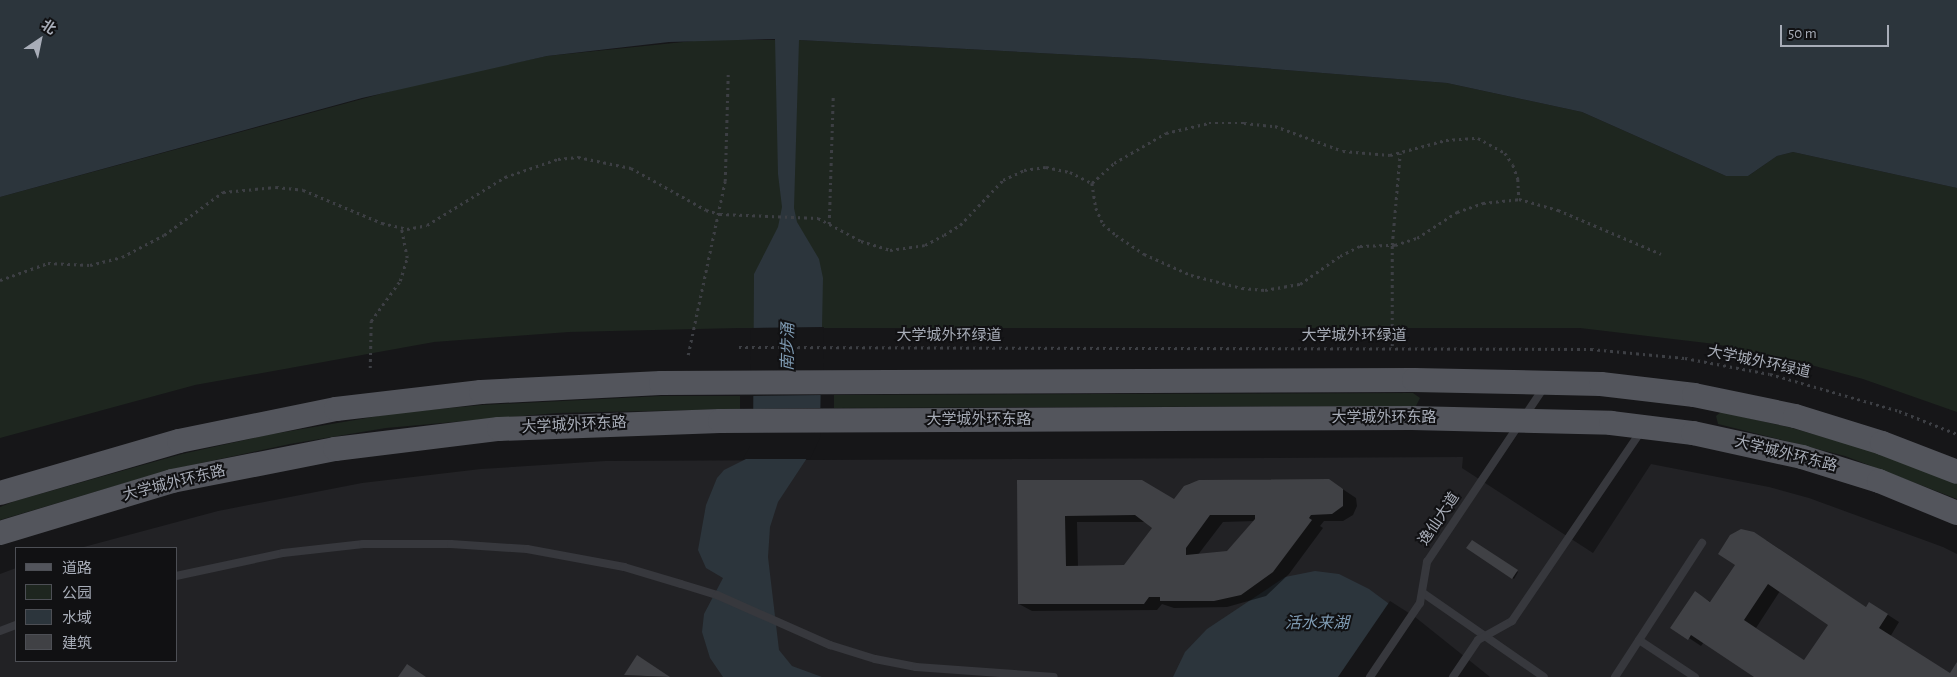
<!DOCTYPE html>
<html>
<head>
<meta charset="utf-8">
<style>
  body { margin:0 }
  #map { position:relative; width:1957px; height:677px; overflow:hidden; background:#161618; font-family:"Alegreya Sans","Noto Sans SC",sans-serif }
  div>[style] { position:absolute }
  .built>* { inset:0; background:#222225 }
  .green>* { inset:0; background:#1e261f }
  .water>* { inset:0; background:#2c353c }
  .pier>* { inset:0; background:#161618 }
  .shadow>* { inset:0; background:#0007 }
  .building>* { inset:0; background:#404145 }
  .path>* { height:2.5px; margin-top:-1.25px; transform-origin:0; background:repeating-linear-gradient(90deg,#3d3f44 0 2.5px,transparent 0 6.5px) }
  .service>* { height:8px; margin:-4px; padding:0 4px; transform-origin:4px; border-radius:4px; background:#37383d }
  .primary>* { height:24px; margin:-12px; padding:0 12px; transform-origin:12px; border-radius:12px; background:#53555c }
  span { translate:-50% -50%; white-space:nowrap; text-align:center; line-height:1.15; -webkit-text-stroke:4px #111113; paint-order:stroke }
  .street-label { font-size:15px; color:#a8adb8 }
  .water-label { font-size:16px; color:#7f9bb3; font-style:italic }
  .legend { position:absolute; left:15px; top:547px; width:162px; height:115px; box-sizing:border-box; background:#111113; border:1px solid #4d4f55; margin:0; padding:6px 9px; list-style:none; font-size:15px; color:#a8adb8 }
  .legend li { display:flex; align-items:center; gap:10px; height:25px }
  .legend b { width:25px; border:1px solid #4d4f55 }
  .north { position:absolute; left:15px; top:15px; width:50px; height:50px; -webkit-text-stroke:4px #111113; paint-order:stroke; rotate:34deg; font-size:14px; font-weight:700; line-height:20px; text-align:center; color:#a8adb8 }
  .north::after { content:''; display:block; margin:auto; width:18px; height:22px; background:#a8adb8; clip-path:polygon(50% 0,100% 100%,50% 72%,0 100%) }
  .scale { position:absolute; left:1780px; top:25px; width:109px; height:22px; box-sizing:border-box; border:2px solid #a8adb8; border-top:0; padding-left:6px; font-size:15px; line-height:18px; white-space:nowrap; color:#a8adb8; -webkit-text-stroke:4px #111113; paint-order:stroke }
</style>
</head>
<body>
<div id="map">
  <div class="built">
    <i style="clip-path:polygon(1463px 457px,1462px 468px,1593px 553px,1651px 464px,1769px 487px,1809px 498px,1943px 547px,1957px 554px,1957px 677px,0 677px,0 574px,16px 568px,16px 661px,176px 661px,176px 548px,80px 548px,218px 511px,362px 483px,481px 469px,605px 461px)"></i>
  </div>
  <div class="green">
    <i style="clip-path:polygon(703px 40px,799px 40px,1150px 59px,1447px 83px,1582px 112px,1726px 176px,1748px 176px,1777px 156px,1793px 152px,1957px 188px,1957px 412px,1863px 379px,1796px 361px,1715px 344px,1580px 328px,739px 328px,569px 332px,434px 342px,195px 385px,0 438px,0 197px,432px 80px,547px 56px)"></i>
    <i style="clip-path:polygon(1413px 393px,1420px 398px,1416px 406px,834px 408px,834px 395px)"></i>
    <i style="clip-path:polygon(661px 396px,740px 396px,740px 409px,557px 413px,386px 428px,290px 444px,169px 470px,0 520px,0 507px,15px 501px,182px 454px,267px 435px,396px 413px,482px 405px)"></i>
    <i style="clip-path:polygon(1721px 412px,1792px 428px,1879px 453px,1957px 484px,1957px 499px,1845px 456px,1718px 424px,1716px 416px)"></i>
  </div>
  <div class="water">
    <i style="clip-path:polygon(0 0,1957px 0,1957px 188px,1793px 152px,1777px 156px,1748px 176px,1726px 176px,1582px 112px,1447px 83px,1150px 59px,799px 40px,794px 208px,797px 222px,819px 259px,823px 278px,820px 427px,809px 455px,778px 502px,770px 527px,768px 557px,779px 650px,792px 666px,822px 677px,723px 677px,710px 658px,702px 632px,704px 614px,723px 578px,706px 568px,698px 550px,706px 505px,717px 478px,724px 470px,748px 458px,753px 447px,754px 274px,778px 227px,782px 207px,778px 174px,775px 39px,669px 42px,547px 56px,362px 98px,0 197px)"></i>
    <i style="clip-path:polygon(1315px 571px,1339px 574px,1369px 589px,1488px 677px,1173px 677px,1185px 652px,1207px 629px,1285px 577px)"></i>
  </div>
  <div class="pier">
    <i style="clip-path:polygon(824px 327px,823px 395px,750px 396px,751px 328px)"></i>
    <i style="clip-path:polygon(823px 408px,820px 438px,810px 459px,743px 459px,750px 446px,750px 409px)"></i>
    <i style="clip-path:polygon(1390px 601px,1415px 617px,1490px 677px,1338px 677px)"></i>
  </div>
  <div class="shadow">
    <i style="clip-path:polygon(evenodd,1199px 481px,1341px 488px,1356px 498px,1357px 506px,1353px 515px,1343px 521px,1324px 521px,1320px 526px,1323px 528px,1289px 574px,1266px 596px,1227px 607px,1174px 608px,1162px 604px,1157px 610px,1032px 611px,1019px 604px,1018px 482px,1174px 500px,1188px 484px,1199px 481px,1255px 521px,1228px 552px,1197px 556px,1223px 522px,1255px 521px,1199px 481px,1077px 522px,1146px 522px,1153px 527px,1124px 567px,1078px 567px,1077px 522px)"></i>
    <i style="clip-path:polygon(evenodd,1766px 540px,1867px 608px,1882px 611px,1899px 622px,1890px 637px,1951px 674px,1957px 665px,1957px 677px,1757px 677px,1704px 642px,1701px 646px,1689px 638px,1695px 593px,1711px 602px,1766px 540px,1780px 591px,1830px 624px,1805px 661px,1756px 628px,1780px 591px)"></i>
    <i style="clip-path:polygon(1472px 541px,1518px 572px,1514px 579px,1468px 548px)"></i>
    <i style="clip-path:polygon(642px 659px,668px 677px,626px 675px)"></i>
  </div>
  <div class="building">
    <i style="clip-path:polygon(evenodd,1329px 479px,1343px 489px,1343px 506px,1332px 514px,1311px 515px,1309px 518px,1312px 520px,1273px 572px,1241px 595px,1214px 601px,1160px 601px,1160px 597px,1149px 597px,1144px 604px,1018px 604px,1017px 480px,1142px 480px,1174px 499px,1184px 486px,1199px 480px,1329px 479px,1135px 515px,1152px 528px,1124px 565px,1066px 566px,1065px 516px,1135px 515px,1329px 479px,1210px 515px,1255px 515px,1255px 519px,1227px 551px,1186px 555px,1186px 548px,1210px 515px)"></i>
    <i style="clip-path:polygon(evenodd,1741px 529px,1754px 532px,1866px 607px,1869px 602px,1888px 614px,1879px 628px,1950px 673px,1957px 662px,1957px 677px,1754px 677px,1691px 635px,1688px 640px,1670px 628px,1695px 591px,1710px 602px,1735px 565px,1718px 554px,1730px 535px,1741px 529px,1768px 584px,1828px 625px,1804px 660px,1744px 620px,1768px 584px)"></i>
    <i style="clip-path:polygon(1472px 540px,1518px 570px,1512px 579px,1466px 548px)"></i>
    <i style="clip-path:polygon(637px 655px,670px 677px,624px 675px)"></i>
    <i style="clip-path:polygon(407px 664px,426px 677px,398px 677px)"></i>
  </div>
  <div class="path">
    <i style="left:1092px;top:183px;width:25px;rotate:81deg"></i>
    <i style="left:1096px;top:208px;width:17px;rotate:66deg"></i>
    <i style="left:1103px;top:224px;width:17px;rotate:40deg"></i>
    <i style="left:1116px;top:235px;width:34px;rotate:34deg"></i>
    <i style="left:1144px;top:254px;width:51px;rotate:24.1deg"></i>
    <i style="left:1191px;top:275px;width:53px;rotate:14.3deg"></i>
    <i style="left:1242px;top:288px;width:23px;rotate:5deg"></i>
    <i style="left:1265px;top:290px;width:36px;rotate:-10deg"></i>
    <i style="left:1300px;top:284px;width:49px;rotate:-35deg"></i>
    <i style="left:1340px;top:256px;width:22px;rotate:-27deg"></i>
    <i style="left:1360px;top:246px;width:35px;rotate:-2deg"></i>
    <i style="left:1395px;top:245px;width:23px;rotate:-18deg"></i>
    <i style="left:1417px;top:238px;width:48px;rotate:-33deg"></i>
    <i style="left:1457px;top:212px;width:28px;rotate:-19deg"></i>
    <i style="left:1483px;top:203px;width:36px;rotate:-6deg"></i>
    <i style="left:1519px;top:199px;width:41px;rotate:15.8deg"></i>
    <i style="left:1558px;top:210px;width:112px;rotate:23.1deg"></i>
    <i style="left:1092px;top:183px;width:30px;rotate:-42deg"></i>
    <i style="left:1114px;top:163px;width:60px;rotate:-30deg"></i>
    <i style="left:1166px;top:133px;width:44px;rotate:-13.1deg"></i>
    <i style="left:1209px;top:123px;width:35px"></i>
    <i style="left:1244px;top:123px;width:31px;rotate:6deg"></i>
    <i style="left:1275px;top:126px;width:72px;rotate:20.2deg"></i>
    <i style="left:1343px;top:151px;width:47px;rotate:4.9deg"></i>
    <i style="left:1390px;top:155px;width:58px;rotate:-15deg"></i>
    <i style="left:1446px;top:140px;width:32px;rotate:-4deg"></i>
    <i style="left:1478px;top:138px;width:31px;rotate:29deg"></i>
    <i style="left:1505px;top:153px;width:14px;rotate:56deg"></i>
    <i style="left:1513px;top:165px;width:15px;rotate:70deg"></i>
    <i style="left:1518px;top:179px;width:20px;rotate:87deg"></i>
    <i style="left:829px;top:224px;width:129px;rotate:-88.2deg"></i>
    <i style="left:0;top:280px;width:51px;rotate:-19.5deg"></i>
    <i style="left:48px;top:263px;width:42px;rotate:2.7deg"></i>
    <i style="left:90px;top:265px;width:33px;rotate:-14deg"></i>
    <i style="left:122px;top:257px;width:47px;rotate:-27.6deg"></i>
    <i style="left:164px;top:235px;width:73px;rotate:-36.1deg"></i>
    <i style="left:223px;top:192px;width:53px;rotate:-5.4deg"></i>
    <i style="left:276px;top:187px;width:27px;rotate:6deg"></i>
    <i style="left:303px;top:190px;width:86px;rotate:22.7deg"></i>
    <i style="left:382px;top:223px;width:26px;rotate:13deg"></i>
    <i style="left:407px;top:229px;width:20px;rotate:-11deg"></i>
    <i style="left:427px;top:225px;width:92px;rotate:-31.6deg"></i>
    <i style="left:505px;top:177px;width:56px;rotate:-18.8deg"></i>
    <i style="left:558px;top:159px;width:20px;rotate:-6deg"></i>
    <i style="left:578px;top:157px;width:54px;rotate:11.7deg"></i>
    <i style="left:631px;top:168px;width:86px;rotate:29.2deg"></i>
    <i style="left:706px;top:210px;width:15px;rotate:16deg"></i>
    <i style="left:720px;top:214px;width:98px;rotate:2.3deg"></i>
    <i style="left:818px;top:218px;width:49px;rotate:28.1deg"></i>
    <i style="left:861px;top:241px;width:30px;rotate:17deg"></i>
    <i style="left:890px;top:250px;width:35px;rotate:-8deg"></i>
    <i style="left:925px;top:245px;width:21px;rotate:-28deg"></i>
    <i style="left:944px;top:235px;width:19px;rotate:-32deg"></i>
    <i style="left:960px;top:225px;width:62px;rotate:-46.3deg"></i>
    <i style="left:1003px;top:180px;width:23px;rotate:-25deg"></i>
    <i style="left:1024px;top:170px;width:22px;rotate:-8deg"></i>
    <i style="left:1046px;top:167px;width:25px;rotate:12deg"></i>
    <i style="left:1070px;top:172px;width:25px;rotate:27deg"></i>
    <i style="left:1392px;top:346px;width:101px;rotate:-90deg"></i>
    <i style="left:1392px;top:245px;width:92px;rotate:-85deg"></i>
    <i style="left:739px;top:347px;width:852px;rotate:0.13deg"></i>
    <i style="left:1591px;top:349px;width:94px;rotate:5.5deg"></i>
    <i style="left:1685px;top:358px;width:86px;rotate:10.7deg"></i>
    <i style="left:1770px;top:374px;width:134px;rotate:16deg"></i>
    <i style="left:1899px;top:411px;width:62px;rotate:21.6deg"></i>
    <i style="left:688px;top:355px;width:178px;rotate:-78deg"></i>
    <i style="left:725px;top:181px;width:110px;rotate:-88.4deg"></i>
    <i style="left:370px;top:368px;width:47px;rotate:-88.8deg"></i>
    <i style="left:371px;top:321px;width:49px;rotate:-54.1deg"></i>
    <i style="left:400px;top:281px;width:24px;rotate:-73deg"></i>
    <i style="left:407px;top:258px;width:31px;rotate:-101deg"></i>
  </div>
  <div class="service">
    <i style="left:176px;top:576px;width:109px;rotate:-12.1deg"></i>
    <i style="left:283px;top:553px;width:81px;rotate:-6.4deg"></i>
    <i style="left:363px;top:544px;width:88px"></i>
    <i style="left:451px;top:544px;width:76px;rotate:3.8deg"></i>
    <i style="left:527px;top:549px;width:99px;rotate:10.5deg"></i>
    <i style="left:624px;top:567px;width:59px;rotate:16.6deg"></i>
    <i style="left:681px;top:584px;width:38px;rotate:17deg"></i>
    <i style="left:717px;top:595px;width:124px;rotate:23.9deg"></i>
    <i style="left:830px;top:645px;width:47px;rotate:17.3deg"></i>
    <i style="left:875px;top:659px;width:42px;rotate:11deg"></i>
    <i style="left:916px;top:667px;width:138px;rotate:4.1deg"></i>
    <i style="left:1423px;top:593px;width:147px;rotate:34.8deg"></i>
    <i style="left:0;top:631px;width:17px;rotate:-21deg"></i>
    <i style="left:1639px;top:640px;width:67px;rotate:33.5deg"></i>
    <i style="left:1370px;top:677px;width:89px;rotate:-56deg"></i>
    <i style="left:1420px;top:603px;width:42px;rotate:-80.3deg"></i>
    <i style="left:1427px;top:562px;width:211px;rotate:-56.2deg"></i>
    <i style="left:1453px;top:677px;width:45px;rotate:-56deg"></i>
    <i style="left:1478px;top:640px;width:39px;rotate:-29deg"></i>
    <i style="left:1512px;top:621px;width:231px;rotate:-55.8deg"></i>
    <i style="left:1615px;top:677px;width:160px;rotate:-57deg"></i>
  </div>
  <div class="primary">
    <i style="left:0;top:493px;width:186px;rotate:-16.2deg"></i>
    <i style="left:179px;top:441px;width:160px;rotate:-11.5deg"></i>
    <i style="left:336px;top:409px;width:146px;rotate:-6.7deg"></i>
    <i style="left:481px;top:392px;width:180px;rotate:-2.9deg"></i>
    <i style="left:661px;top:383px;width:753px;rotate:-0.23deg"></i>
    <i style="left:1414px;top:380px;width:187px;rotate:1.2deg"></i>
    <i style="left:1601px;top:384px;width:94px;rotate:6.7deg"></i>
    <i style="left:1694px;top:395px;width:103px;rotate:11.7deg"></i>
    <i style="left:1795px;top:416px;width:91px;rotate:17.2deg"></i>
    <i style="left:1882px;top:443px;width:80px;rotate:21.1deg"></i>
    <i style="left:0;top:533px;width:180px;rotate:-16.8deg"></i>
    <i style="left:172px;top:481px;width:166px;rotate:-11.1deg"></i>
    <i style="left:335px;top:449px;width:165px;rotate:-7deg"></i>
    <i style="left:499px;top:429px;width:221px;rotate:-2.1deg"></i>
    <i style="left:720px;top:421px;width:692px;rotate:-0.25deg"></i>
    <i style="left:1412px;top:418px;width:199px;rotate:1.4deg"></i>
    <i style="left:1611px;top:423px;width:83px;rotate:7deg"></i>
    <i style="left:1693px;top:433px;width:112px;rotate:12.4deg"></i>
    <i style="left:1802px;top:457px;width:81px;rotate:17.3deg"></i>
    <i style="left:1879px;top:481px;width:84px;rotate:22.3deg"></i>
  </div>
  <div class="street-label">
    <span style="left:949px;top:336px">大学城外环绿道</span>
    <span style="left:1354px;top:336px">大学城外环绿道</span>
    <span style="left:1759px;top:362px;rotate:12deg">大学城外环绿道</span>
    <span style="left:1384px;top:418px">大学城外环东路</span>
    <span style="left:979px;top:420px">大学城外环东路</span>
    <span style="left:574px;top:425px;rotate:-3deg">大学城外环东路</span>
    <span style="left:1786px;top:454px;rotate:14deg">大学城外环东路</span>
    <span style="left:174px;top:483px;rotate:-14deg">大学城外环东路</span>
    <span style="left:1439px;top:519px;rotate:-56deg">逸仙大道</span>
  </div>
  <div class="water-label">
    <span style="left:788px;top:347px;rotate:-89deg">南步涌</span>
    <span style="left:1317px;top:623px">活水来湖</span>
  </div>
  <ul class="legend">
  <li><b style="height:6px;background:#53555c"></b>道路</li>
  <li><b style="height:14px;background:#1e261f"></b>公园</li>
  <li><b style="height:14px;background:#2c353c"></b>水域</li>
  <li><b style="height:14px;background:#404145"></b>建筑</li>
  </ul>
  <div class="north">北</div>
  <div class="scale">50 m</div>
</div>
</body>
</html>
